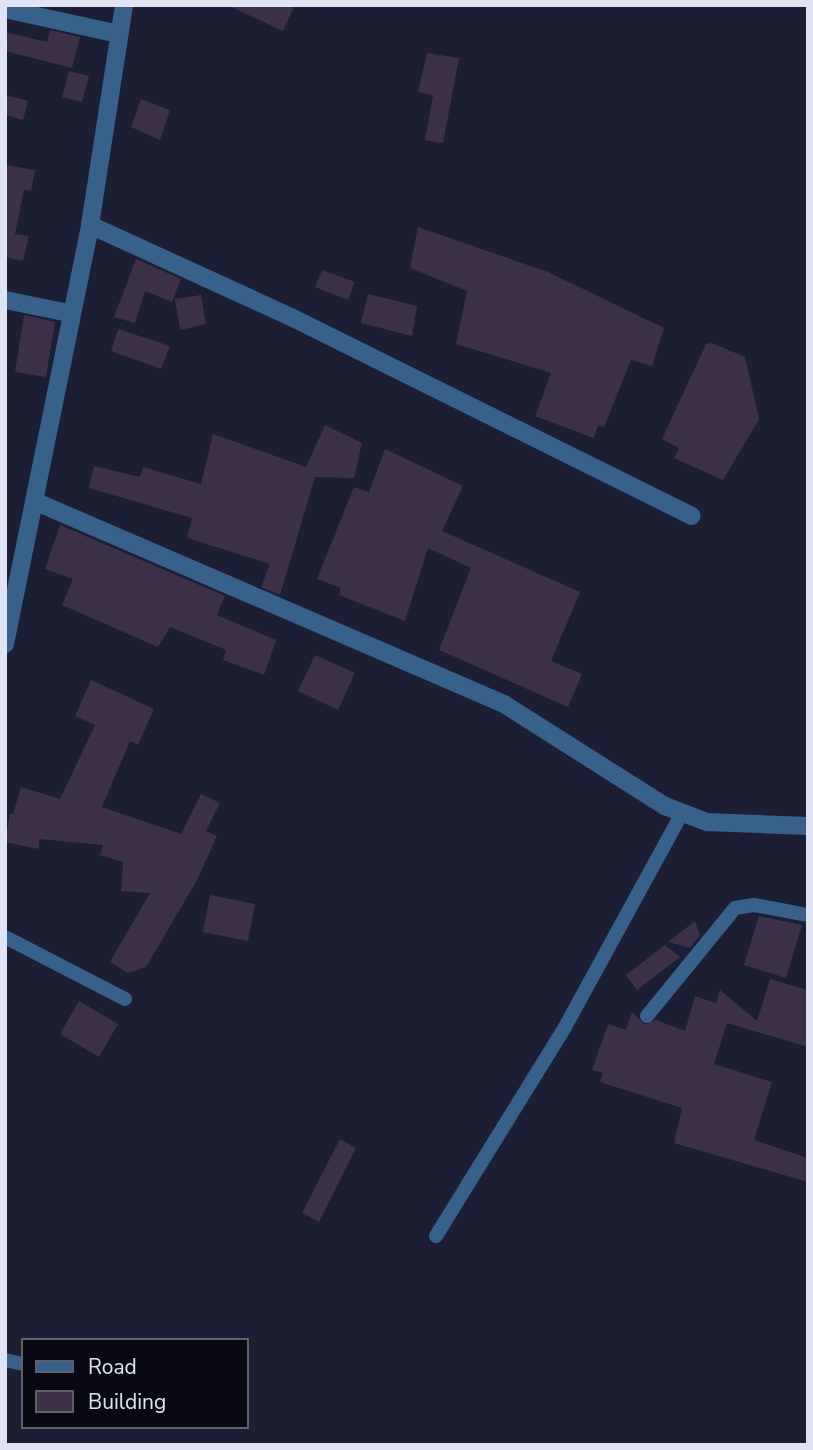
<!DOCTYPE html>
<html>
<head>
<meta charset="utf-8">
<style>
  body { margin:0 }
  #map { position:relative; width:813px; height:1450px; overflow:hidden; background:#1c1e33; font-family:"Nunito Sans",sans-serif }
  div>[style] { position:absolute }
  .building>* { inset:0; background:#3d3148 }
  .service>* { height:14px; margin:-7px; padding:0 7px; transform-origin:7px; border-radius:7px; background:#37618b }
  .minor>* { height:18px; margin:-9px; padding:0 9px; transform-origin:9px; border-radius:9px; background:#37618b }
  span { translate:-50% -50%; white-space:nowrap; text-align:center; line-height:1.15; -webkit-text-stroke:7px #080912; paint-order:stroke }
  .frame { position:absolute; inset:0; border:7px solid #e0e3f2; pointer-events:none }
  .legend { position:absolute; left:21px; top:1338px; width:228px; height:91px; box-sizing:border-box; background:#080912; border:2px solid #5e606c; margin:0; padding:9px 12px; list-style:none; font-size:21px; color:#e0e3f2 }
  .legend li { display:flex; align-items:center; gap:14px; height:35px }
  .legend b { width:35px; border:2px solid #5e606c }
</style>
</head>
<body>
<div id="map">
  <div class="building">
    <i style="clip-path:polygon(227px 5px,295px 5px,283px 31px)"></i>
    <i style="clip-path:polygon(50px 30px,80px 37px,72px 68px,5px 51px,5px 32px,47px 42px)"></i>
    <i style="clip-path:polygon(427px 53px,459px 58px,443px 143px,425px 140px,433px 95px,418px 92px)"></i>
    <i style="clip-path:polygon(69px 71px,89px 76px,82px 102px,62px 97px)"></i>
    <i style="clip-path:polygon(5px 95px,28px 101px,23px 120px,5px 115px)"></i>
    <i style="clip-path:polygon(141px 99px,170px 110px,160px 140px,131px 127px)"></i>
    <i style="clip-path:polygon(5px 165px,35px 170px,31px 191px,24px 190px,15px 234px,29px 236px,23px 261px,5px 257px)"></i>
    <i style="clip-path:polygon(418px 227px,548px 272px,664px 328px,652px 366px,631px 360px,604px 427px,598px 425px,594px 438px,535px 416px,551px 373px,456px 344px,467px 291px,410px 268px)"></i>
    <i style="clip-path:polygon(136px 259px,181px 279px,172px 302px,145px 291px,135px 323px,114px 317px)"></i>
    <i style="clip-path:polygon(322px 270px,355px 282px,348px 300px,315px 287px)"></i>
    <i style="clip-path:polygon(368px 294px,417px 306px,412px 336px,361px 323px)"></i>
    <i style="clip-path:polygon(201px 295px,206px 324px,180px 330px,175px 299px)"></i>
    <i style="clip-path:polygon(24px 315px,55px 322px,46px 377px,15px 372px)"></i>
    <i style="clip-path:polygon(118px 329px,170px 346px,161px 369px,111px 351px)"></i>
    <i style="clip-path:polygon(712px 343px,745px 357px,759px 419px,723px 480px,674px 458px,679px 448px,662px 439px,706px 344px)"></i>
    <i style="clip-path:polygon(325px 425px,362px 443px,354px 478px,315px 477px,280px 595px,261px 587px,270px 564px,187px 538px,192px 518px,89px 488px,94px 466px,140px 477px,143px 467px,201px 484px,213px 434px,306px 467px)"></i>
    <i style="clip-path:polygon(385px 449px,463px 486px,442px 531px,580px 592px,551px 661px,582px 674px,568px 707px,439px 650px,471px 568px,428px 548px,405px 621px,339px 595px,341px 588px,317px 579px,354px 487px,369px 492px)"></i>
    <i style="clip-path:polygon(60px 525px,225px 596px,217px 615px,276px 640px,264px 675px,223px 660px,226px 650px,170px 627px,158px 647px,62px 605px,73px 579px,45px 569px)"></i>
    <i style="clip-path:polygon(315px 655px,355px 673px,338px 710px,298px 691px)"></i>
    <i style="clip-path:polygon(91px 680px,154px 709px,138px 745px,130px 741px,102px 807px,181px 834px,201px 794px,220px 803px,206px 831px,217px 836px,197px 880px,146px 967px,128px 973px,110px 962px,150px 893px,121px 891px,123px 862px,100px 855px,103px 845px,39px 839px,39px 849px,5px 842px,10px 814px,13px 814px,21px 787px,60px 799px,95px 725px,75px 716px)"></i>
    <i style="clip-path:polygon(210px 895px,255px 904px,248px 941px,203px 932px)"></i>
    <i style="clip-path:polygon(759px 916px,802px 925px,786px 978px,744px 965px)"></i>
    <i style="clip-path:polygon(695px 921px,700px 935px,690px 948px,668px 942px)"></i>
    <i style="clip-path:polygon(665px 945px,680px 957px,637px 990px,626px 975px)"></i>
    <i style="clip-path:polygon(770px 979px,808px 990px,808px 1047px,727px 1023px,714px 1064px,772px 1082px,754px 1140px,808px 1158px,808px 1182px,674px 1143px,682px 1108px,600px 1082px,603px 1073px,592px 1070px,608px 1024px,626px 1030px,632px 1012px,645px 1025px,656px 1020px,685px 1031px,695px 996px,716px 1003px,720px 990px,757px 1021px)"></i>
    <i style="clip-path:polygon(79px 1001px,118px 1024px,99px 1057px,60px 1034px)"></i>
    <i style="clip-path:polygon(340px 1139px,356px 1148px,319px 1222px,302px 1213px)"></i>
  </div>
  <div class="service">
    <i style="left:5px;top:937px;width:135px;rotate:27.3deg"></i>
    <i style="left:647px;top:1016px;width:139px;rotate:-50.8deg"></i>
    <i style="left:735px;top:908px;width:19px;rotate:-9deg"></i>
    <i style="left:754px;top:905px;width:55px;rotate:10.5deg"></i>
    <i style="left:436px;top:1236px;width:246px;rotate:-58.3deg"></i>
    <i style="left:565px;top:1027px;width:244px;rotate:-61.3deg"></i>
    <i style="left:5px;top:1360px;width:18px;rotate:13deg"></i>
  </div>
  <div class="minor">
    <i style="left:5px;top:9px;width:117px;rotate:12.4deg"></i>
    <i style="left:90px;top:225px;width:223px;rotate:24.6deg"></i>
    <i style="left:293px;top:318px;width:445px;rotate:26.4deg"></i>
    <i style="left:5px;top:300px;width:65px;rotate:11.5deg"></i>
    <i style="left:34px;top:501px;width:512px;rotate:23.36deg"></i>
    <i style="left:504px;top:704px;width:191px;rotate:32.4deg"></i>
    <i style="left:665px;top:806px;width:45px;rotate:20.9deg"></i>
    <i style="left:707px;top:822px;width:101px;rotate:2.3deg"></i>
    <i style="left:5px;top:644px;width:428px;rotate:-78.5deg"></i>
    <i style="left:90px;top:225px;width:223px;rotate:-81.2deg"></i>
  </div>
  <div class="frame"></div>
  <ul class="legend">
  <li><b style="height:9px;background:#37618b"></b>Road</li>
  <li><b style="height:19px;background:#3d3148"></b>Building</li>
  </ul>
</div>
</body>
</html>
